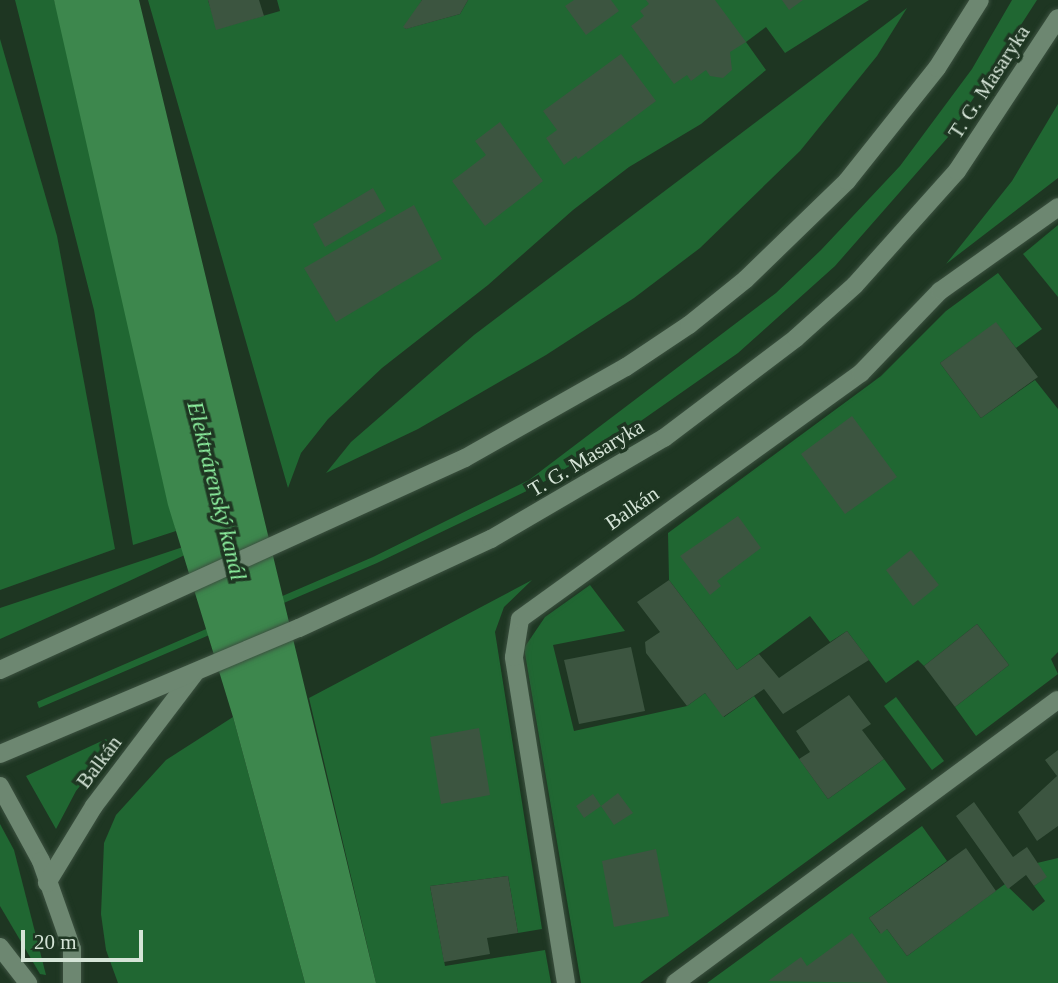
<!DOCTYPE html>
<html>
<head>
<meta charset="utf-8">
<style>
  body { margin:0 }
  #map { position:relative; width:1058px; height:983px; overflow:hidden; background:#1e3622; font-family:Georgia,serif }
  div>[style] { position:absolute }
  .green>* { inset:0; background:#206732 }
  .water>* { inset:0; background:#3d874d }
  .building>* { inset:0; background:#3c5540 }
  .roads { filter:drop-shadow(0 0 2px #3c5140) drop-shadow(0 0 2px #3c5140) }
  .minor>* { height:18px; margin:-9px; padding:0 9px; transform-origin:9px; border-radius:9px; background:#6d8771 }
  .tertiary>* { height:18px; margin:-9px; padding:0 9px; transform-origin:9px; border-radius:9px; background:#6d8771 }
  span { translate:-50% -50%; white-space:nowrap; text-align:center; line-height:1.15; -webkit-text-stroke:7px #1e3622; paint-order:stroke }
  .street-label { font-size:21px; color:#d5e4d7 }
  .water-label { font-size:23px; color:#8df09f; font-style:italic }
  .scale { position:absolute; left:21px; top:930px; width:122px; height:32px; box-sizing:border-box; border:4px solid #d5e4d7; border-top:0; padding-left:9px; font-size:21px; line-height:24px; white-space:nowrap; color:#d5e4d7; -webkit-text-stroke:5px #1e3622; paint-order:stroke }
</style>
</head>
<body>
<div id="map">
  <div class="green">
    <i style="clip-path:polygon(15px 0,54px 0,64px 32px,176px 531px,133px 545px,94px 310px)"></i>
    <i style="clip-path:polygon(148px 0,208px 0,217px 29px,280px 11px,277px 0,422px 0,405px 29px,460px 14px,468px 0,869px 0,785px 53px,766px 27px,746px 42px,766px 70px,701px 124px,629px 167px,573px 210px,488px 285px,382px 368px,328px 419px,301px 453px,288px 488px)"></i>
    <i style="clip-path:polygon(1012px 0,1037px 0,949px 136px,835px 266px,738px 353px,625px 432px,537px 486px,377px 563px,39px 708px,37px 702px,373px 557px,529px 480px,776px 293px,821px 250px,900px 166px,972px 69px)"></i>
    <i style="clip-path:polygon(907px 8px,877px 56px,800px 151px,700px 248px,634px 298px,546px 355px,418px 429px,326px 473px,351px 442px,474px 335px)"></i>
    <i style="clip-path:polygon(0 39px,57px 236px,115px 549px,0 590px)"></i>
    <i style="clip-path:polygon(1058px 104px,1058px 178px,946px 264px,1012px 181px)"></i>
    <i style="clip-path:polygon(1058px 225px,1058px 297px,1023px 254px)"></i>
    <i style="clip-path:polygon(998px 273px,1042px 329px,1016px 348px,996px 323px,940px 363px,981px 418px,1035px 380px,1058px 409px,1058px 652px,1051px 659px,1058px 674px,976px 736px,955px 707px,1009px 665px,977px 624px,924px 666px,918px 660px,886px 683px,847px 631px,830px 642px,810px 616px,737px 670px,669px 580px,668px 533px,881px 376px,946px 311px)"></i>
    <i style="clip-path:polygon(249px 525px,127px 582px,0 639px,0 608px)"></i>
    <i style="clip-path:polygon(532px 580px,504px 607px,495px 632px,542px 929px,518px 933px,508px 876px,430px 886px,445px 966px,545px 950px,551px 983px,376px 983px,309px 698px)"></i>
    <i style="clip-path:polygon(590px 585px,625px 631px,553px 645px,574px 731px,687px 706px,705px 693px,724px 717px,754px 696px,828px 799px,884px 759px,906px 789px,640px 983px,581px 983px,524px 648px,545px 617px)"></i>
    <i style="clip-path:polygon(896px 697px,944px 761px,932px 770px,884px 706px)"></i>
    <i style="clip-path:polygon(233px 717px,305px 983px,118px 983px,106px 950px,101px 914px,104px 843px,116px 815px,166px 760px)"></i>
    <i style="clip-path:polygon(106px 739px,112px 746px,76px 791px,56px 829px,26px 776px)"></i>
    <i style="clip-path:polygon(0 824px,14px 850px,46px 975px,40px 974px,0 906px)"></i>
    <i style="clip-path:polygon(922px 826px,947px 861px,869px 918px,880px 933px,887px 929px,907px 956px,1005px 884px,1033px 911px,1045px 901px,1034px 886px,1046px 877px,1037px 863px,1058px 858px,1058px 983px,707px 983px)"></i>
  </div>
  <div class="water">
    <i style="clip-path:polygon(54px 0,139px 0,376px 983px,305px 983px,233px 717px,168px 505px)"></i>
  </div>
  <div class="building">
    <i style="clip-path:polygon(208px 0,259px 0,264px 16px,216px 30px)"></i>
    <i style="clip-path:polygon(422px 0,468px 0,460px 14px,406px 29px,403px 27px)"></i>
    <i style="clip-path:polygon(574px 0,611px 0,619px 11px,586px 35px,565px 6px)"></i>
    <i style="clip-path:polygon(646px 0,715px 0,746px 42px,730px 52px,732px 70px,723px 78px,710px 76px,706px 70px,691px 81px,687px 75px,674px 84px,631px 26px,644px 16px,640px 11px,649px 4px)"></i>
    <i style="clip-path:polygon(782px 0,803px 0,789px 10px)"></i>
    <i style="clip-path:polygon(621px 54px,656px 101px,578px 159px,576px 156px,564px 165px,546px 138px,557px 130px,543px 111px)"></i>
    <i style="clip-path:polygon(500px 122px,543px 181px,485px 226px,452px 181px,486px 155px,475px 141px)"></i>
    <i style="clip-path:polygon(373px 188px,386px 211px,325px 247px,313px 224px)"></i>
    <i style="clip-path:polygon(414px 205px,442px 259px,336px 322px,304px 268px)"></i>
    <i style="clip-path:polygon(996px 322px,1038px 377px,981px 418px,940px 363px)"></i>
    <i style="clip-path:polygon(852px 416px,897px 477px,845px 514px,801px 454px)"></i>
    <i style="clip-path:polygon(738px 516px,761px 548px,717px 581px,721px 586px,710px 595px,680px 556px)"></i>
    <i style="clip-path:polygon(911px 550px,939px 585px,913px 606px,886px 570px)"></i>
    <i style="clip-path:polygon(669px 580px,737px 670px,759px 654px,779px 678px,847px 631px,869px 660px,783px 714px,764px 689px,723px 717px,705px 693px,687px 706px,646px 653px,645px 642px,660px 632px,637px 602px)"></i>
    <i style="clip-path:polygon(977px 624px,1009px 665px,955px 707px,924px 666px)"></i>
    <i style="clip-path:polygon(631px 647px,645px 711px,579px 724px,564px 660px)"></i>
    <i style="clip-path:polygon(849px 695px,871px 724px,862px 730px,884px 759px,828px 799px,799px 759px,810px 752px,796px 731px)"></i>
    <i style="clip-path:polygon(479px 728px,490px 795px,441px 804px,430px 737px)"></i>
    <i style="clip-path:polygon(1058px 750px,1058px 826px,1037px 841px,1018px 812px,1057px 776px,1045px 760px)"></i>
    <i style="clip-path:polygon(618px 793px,633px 813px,614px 825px,601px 806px,584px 818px,576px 806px,593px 794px,601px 806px)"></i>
    <i style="clip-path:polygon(974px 802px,1013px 857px,1027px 847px,1047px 877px,1034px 886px,1026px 875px,1008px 889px,956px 816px)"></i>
    <i style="clip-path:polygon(966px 848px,996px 891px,907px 956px,887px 929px,881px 934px,869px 918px)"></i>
    <i style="clip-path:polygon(656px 849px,669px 916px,614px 927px,602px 861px)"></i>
    <i style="clip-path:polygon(508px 876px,518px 933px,487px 938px,490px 954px,444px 962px,430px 886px)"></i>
    <i style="clip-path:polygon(852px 933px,888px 983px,768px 981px,801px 957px,807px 966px)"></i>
  </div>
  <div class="roads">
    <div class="minor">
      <i style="left:0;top:786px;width:85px;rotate:61.3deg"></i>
      <i style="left:41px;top:861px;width:93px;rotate:70.6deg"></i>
      <i style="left:72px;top:949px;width:34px;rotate:90deg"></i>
      <i style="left:47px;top:883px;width:90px;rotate:-58.6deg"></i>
      <i style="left:94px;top:806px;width:167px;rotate:-52.8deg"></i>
      <i style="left:0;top:947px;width:46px;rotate:52.1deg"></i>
      <i style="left:566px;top:983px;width:330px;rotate:-99.1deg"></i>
      <i style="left:514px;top:657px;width:38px;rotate:-81deg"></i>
      <i style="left:520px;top:619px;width:420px;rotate:-35.8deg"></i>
      <i style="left:861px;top:373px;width:114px;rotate:-46.1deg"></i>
      <i style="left:940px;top:291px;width:145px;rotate:-35.4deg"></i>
      <i style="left:675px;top:983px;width:476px;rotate:-36.5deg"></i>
    </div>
    <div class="tertiary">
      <i style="left:0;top:670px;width:511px;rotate:-24.51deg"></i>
      <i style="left:465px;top:458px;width:185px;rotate:-29.5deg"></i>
      <i style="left:626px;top:367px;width:76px;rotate:-33.7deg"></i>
      <i style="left:689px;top:325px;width:73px;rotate:-38.9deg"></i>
      <i style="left:746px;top:279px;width:141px;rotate:-44.1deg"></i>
      <i style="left:847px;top:181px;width:144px;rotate:-51.5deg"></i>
      <i style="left:937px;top:68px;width:80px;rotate:-57.7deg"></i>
      <i style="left:0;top:754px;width:324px;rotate:-22.9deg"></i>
      <i style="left:299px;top:628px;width:212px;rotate:-24.9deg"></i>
      <i style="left:491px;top:539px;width:200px;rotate:-30.3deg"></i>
      <i style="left:664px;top:438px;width:166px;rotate:-37.1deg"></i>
      <i style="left:796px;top:338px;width:79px;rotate:-41.9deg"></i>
      <i style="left:855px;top:285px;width:153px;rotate:-48.2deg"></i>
      <i style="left:957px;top:171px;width:183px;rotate:-56.6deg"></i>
    </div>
  </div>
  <div class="street-label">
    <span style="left:989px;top:82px;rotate:-57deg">T. G. Masaryka</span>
    <span style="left:586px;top:458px;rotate:-31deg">T. G. Masaryka</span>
    <span style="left:632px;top:508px;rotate:-35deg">Balkán</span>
    <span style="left:99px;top:762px;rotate:-53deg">Balkán</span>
  </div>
  <div class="water-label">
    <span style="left:216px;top:491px;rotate:76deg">Elektrárenský kanál</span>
  </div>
  <div class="scale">20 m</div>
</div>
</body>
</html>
